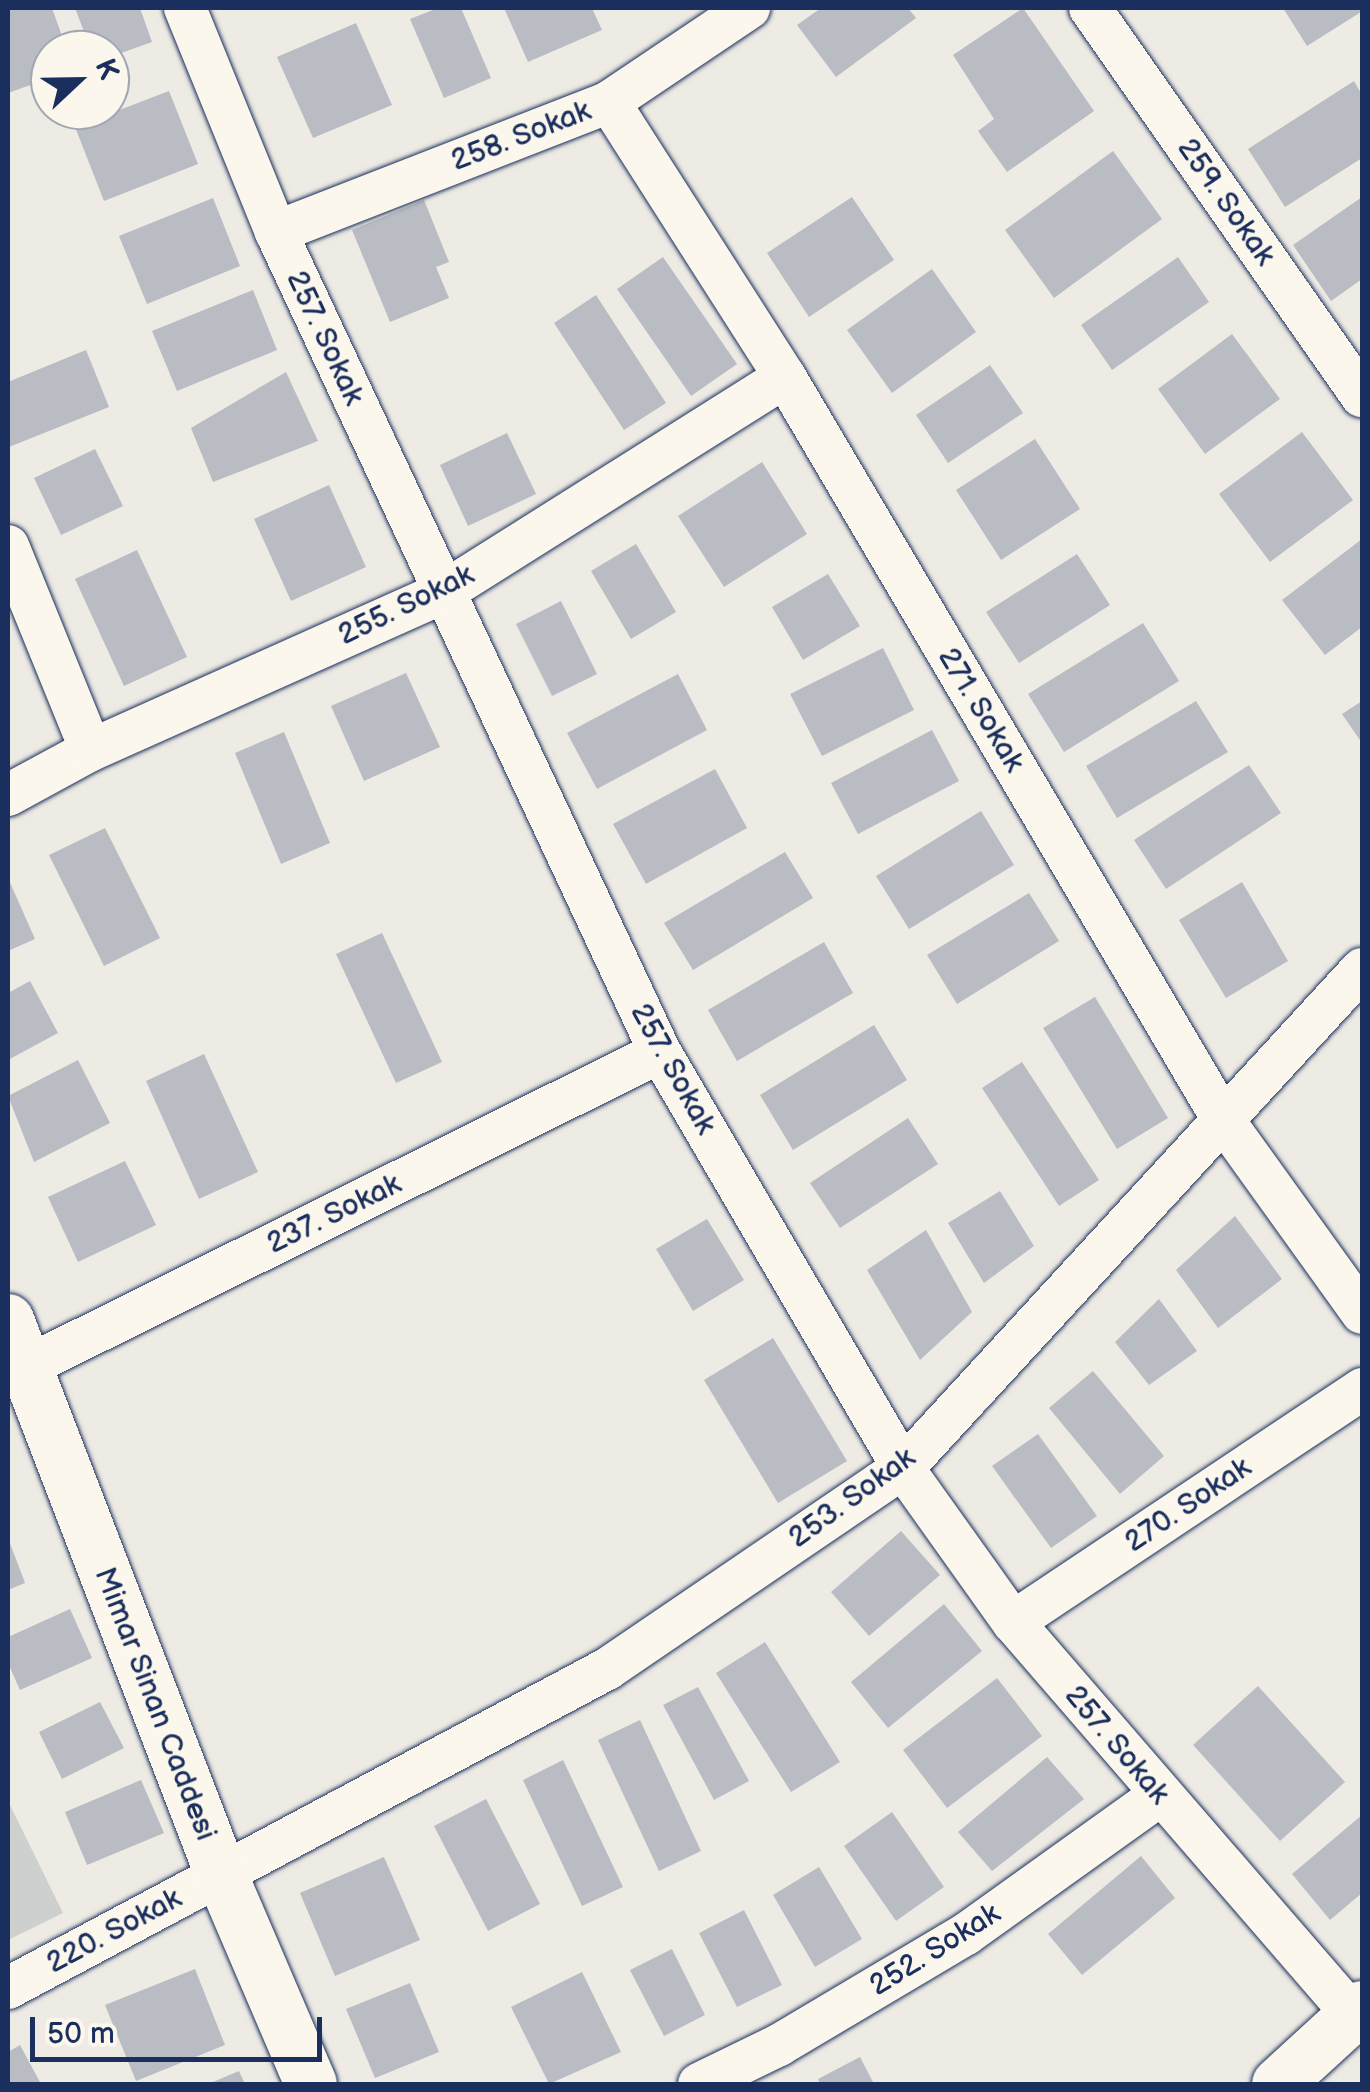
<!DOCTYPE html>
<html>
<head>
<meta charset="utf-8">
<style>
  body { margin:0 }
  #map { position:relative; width:1370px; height:2092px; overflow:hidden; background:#eeebe4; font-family:"Balsamiq Sans",sans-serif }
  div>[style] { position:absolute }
  .green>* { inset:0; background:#cecfcf }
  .building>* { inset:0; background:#b9bcc3 }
  .roads { filter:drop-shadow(0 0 2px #1b2f5e) drop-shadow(0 0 2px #1b2f5e) }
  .minor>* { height:42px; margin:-21px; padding:0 21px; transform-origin:21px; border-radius:21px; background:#fbf7ec }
  .major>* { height:52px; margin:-26px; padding:0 26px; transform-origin:26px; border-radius:26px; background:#fbf7ec }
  span { translate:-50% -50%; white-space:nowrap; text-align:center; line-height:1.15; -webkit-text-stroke:8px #fbf7ec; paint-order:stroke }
  .street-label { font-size:30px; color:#1b2f5e }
  .frame { position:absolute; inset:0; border:10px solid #1b2f5e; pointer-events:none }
  .north { position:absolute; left:30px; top:30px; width:100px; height:100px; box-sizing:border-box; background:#fbf7ec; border:2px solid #a1a7b3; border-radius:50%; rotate:68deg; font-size:28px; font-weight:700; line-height:40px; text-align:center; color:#1b2f5e }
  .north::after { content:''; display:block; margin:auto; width:35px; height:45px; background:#1b2f5e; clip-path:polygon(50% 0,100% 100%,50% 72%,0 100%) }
  .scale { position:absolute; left:30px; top:2017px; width:292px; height:45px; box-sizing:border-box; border:5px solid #1b2f5e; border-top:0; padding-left:12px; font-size:30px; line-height:35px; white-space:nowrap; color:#1b2f5e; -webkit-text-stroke:8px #fbf7ec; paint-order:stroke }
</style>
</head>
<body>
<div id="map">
  <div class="green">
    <i style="clip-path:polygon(8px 1801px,63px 1913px,8px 1940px)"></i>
  </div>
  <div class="building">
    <i style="clip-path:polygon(8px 8px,52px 8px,67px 50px,50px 50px,50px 78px,8px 93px)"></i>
    <i style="clip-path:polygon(75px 8px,140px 8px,152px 42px,110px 57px,110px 50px,91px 50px)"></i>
    <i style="clip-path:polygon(438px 8px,461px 8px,491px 78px,444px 98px,410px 19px)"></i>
    <i style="clip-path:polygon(504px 8px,592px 8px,602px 30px,528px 62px)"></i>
    <i style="clip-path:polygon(821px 8px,908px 8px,916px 18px,836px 77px,797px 25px)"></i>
    <i style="clip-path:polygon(1023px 8px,1094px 111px,1007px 172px,978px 131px,994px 119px,953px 55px)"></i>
    <i style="clip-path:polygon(1283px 8px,1358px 8px,1361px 12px,1307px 46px)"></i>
    <i style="clip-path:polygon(356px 23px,392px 105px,313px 138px,277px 57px)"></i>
    <i style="clip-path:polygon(1354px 81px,1362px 95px,1362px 158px,1285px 207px,1248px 149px)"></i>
    <i style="clip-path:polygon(169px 91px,198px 164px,104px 201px,75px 127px)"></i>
    <i style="clip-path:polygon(1113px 151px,1162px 219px,1054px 298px,1005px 230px)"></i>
    <i style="clip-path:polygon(852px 197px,894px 260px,809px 317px,767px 253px)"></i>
    <i style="clip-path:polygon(1362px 197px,1362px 279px,1331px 301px,1293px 245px)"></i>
    <i style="clip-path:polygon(213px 198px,240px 266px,147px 304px,119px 236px)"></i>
    <i style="clip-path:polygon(424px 200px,449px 262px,436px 267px,449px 298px,390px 322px,352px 230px)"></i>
    <i style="clip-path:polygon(663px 257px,737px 364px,691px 396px,617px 289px)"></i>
    <i style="clip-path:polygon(1178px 257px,1209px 302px,1112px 370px,1081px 325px)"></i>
    <i style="clip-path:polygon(932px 269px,976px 332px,892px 393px,847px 330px)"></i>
    <i style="clip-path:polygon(253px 290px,277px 350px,177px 391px,152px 331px)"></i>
    <i style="clip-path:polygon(596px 295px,666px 403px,624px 430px,554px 323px)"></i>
    <i style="clip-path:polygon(1232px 334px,1280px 399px,1205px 454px,1158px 389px)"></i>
    <i style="clip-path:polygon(86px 350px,109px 407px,9px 447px,8px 382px)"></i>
    <i style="clip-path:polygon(990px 365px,1023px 413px,948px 463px,916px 415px)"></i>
    <i style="clip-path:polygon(286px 372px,318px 441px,213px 482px,191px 428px)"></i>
    <i style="clip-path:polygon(1302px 432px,1353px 500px,1270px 562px,1219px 494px)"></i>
    <i style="clip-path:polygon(507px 433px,536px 494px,468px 526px,440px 465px)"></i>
    <i style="clip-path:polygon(1035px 439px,1080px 509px,1001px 560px,956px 490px)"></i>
    <i style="clip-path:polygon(95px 449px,123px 506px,61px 535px,34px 478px)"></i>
    <i style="clip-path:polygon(762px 462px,807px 534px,724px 587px,678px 516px)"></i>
    <i style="clip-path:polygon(329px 485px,366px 567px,291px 601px,254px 519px)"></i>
    <i style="clip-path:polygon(1362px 539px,1362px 627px,1325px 655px,1282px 600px)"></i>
    <i style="clip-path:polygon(636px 544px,676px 612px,631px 639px,591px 571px)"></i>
    <i style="clip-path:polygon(137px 550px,187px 657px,124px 686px,75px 579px)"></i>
    <i style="clip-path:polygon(1077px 554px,1110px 605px,1019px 663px,986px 612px)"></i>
    <i style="clip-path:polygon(828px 574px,860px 626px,803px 660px,772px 607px)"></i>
    <i style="clip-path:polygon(561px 601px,597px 674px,552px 696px,516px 624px)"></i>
    <i style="clip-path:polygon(1143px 623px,1179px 681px,1064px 752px,1028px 694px)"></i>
    <i style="clip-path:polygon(883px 648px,914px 710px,822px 756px,790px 694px)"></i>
    <i style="clip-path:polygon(406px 673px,440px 747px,364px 781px,331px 706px)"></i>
    <i style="clip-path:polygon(678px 674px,707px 730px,597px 789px,567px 733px)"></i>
    <i style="clip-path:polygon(1196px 701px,1228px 752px,1117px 818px,1086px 766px)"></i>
    <i style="clip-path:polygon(1362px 701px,1362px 743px,1342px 714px)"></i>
    <i style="clip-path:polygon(932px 730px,959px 781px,858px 834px,831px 783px)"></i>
    <i style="clip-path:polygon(284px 732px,330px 843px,281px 864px,235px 753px)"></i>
    <i style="clip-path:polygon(1249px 765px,1281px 813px,1166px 889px,1134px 840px)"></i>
    <i style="clip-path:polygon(715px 769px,747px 828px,646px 884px,613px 824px)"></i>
    <i style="clip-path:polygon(981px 811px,1014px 865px,909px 929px,876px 876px)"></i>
    <i style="clip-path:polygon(105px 828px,160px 938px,104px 966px,49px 855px)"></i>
    <i style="clip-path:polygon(785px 852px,813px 898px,693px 970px,664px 923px)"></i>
    <i style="clip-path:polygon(8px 878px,35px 939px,8px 951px)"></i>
    <i style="clip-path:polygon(1242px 882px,1288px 961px,1226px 998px,1179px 920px)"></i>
    <i style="clip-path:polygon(1029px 893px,1059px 941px,957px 1004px,927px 955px)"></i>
    <i style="clip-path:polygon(382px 933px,442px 1062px,396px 1083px,336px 954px)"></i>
    <i style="clip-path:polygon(824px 942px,853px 993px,737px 1061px,708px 1010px)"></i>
    <i style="clip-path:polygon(30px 981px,58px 1033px,8px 1060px,8px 993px)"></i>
    <i style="clip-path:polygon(1095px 997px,1168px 1118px,1117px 1149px,1043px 1028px)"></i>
    <i style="clip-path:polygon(874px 1025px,907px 1080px,793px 1150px,760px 1095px)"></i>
    <i style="clip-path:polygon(204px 1054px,258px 1172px,199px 1199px,146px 1081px)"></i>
    <i style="clip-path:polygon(78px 1060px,110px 1123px,34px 1162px,8px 1096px)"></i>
    <i style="clip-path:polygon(1022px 1062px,1099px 1180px,1059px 1206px,982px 1088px)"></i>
    <i style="clip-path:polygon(908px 1118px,938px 1164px,840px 1228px,810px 1183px)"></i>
    <i style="clip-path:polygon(125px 1161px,156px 1225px,78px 1262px,48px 1197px)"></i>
    <i style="clip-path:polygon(1000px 1191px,1034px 1246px,984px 1283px,948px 1223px)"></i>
    <i style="clip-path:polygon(1235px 1216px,1282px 1279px,1218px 1328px,1176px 1270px)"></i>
    <i style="clip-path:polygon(707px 1219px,744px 1280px,693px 1311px,656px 1249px)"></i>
    <i style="clip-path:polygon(926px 1230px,972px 1312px,920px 1360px,867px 1270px)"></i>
    <i style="clip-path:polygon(1159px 1299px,1197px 1351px,1149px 1385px,1115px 1342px)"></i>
    <i style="clip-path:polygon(773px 1338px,847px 1461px,778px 1503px,704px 1380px)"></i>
    <i style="clip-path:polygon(1093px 1371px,1164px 1456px,1120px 1494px,1049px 1408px)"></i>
    <i style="clip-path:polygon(1038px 1434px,1097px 1516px,1051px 1548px,992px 1466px)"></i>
    <i style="clip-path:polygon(901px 1531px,940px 1575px,869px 1636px,831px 1592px)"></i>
    <i style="clip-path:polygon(8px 1538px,25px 1583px,8px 1590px)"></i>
    <i style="clip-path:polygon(944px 1604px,982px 1651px,888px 1728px,851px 1682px)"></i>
    <i style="clip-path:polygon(70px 1609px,92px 1658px,20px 1690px,8px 1663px,8px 1637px)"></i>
    <i style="clip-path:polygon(765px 1642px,840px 1762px,791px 1792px,716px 1673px)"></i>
    <i style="clip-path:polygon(997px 1678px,1042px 1736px,947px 1808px,903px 1750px)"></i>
    <i style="clip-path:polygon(1258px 1686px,1345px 1782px,1280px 1841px,1193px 1745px)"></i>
    <i style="clip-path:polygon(698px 1687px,749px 1781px,714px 1800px,663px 1705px)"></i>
    <i style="clip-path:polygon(100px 1702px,124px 1748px,62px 1779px,39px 1732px)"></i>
    <i style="clip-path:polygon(640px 1720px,701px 1851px,659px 1871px,598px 1740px)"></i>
    <i style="clip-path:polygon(1047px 1757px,1084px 1799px,992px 1871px,958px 1832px)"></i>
    <i style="clip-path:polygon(563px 1760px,623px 1887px,582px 1906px,523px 1780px)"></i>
    <i style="clip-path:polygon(141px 1780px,164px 1833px,87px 1865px,65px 1812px)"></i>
    <i style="clip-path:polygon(486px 1799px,540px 1904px,488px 1931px,434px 1826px)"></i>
    <i style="clip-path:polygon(892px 1812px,944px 1887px,896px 1921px,844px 1846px)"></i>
    <i style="clip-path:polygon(1362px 1815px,1362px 1893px,1330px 1920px,1292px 1874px)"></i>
    <i style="clip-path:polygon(1141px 1856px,1175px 1898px,1082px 1975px,1048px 1934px)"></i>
    <i style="clip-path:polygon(384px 1857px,420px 1940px,335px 1976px,300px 1893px)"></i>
    <i style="clip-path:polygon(819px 1867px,862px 1939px,815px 1967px,773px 1895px)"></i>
    <i style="clip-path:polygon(744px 1910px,782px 1985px,737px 2007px,699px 1933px)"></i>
    <i style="clip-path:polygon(672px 1949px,705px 2015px,664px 2036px,630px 1970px)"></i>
    <i style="clip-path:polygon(195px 1969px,225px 2045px,136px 2081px,105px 2005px)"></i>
    <i style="clip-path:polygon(582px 1972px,621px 2052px,549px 2084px,511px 2007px)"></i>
    <i style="clip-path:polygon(410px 1983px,439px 2052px,375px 2078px,346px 2009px)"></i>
    <i style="clip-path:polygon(20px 2045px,41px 2084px,8px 2084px,8px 2052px)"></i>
    <i style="clip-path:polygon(860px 2057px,874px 2084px,820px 2084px,818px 2079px)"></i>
    <i style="clip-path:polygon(239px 2071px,245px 2084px,208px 2084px)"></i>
  </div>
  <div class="roads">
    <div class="minor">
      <i style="left:185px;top:8px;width:242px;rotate:67.9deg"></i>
      <i style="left:276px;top:232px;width:905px;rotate:64.91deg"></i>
      <i style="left:660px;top:1052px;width:482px;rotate:59.7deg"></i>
      <i style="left:903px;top:1468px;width:189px;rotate:54.5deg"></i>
      <i style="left:1013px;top:1622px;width:520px;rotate:49.14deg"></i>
      <i style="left:1090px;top:8px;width:474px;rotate:55deg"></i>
      <i style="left:609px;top:102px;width:326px;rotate:57.4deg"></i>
      <i style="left:785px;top:377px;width:860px;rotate:59.47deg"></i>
      <i style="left:1222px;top:1118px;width:240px;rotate:54.3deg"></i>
      <i style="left:276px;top:232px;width:357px;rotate:-21.3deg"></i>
      <i style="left:609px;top:102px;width:169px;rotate:-33.9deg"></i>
      <i style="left:8px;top:546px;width:220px;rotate:67.9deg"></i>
      <i style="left:8px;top:795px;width:94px;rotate:-28.5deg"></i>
      <i style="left:91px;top:750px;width:385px;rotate:-24.1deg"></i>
      <i style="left:442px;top:593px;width:405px;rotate:-32.2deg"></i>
      <i style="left:8px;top:1376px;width:728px;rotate:-26.42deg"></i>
      <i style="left:1013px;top:1622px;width:420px;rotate:-33.7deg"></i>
      <i style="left:8px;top:1988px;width:679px;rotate:-28.04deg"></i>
      <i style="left:607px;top:1669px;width:358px;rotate:-34.2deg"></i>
      <i style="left:903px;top:1468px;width:678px;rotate:-47.39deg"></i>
      <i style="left:699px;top:2084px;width:89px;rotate:-26deg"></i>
      <i style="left:779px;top:2045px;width:217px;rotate:-30.7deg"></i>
      <i style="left:966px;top:1934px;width:237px;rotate:-35.6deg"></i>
    </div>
    <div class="major">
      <i style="left:8px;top:1320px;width:594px;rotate:68.97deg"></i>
      <i style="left:221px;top:1874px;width:228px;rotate:66.8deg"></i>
      <i style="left:1278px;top:2084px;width:114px;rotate:-42.5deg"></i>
    </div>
  </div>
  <div class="street-label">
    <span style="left:521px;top:136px;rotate:-21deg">258. Sokak</span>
    <span style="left:1226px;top:202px;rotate:55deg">259. Sokak</span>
    <span style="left:325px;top:338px;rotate:65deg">257. Sokak</span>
    <span style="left:406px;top:605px;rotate:-26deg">255. Sokak</span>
    <span style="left:981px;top:710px;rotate:59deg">271. Sokak</span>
    <span style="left:673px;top:1069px;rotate:61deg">257. Sokak</span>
    <span style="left:334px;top:1214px;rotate:-26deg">237. Sokak</span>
    <span style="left:852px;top:1498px;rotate:-36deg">253. Sokak</span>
    <span style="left:1188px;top:1505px;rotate:-34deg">270. Sokak</span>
    <span style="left:155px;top:1704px;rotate:69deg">Mimar Sinan Caddesi</span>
    <span style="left:1117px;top:1745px;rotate:50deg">257. Sokak</span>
    <span style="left:114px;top:1931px;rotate:-28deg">220. Sokak</span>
    <span style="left:935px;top:1950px;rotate:-32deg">252. Sokak</span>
  </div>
  <div class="frame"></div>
  <div class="north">K</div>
  <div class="scale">50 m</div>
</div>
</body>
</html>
